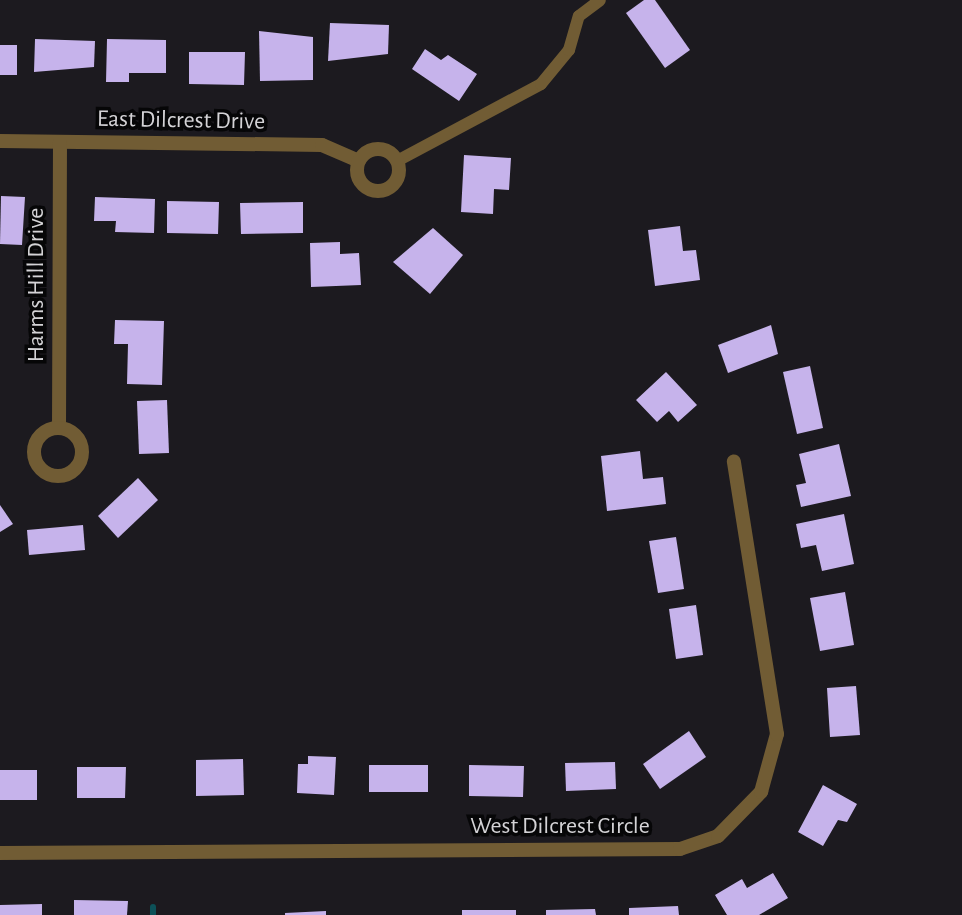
<!DOCTYPE html>
<html>
<head>
<meta charset="utf-8">
<style>
  body { margin:0 }
  #map { position:relative; width:962px; height:915px; overflow:hidden; background:#1c1a1f; font-family:"Alegreya Sans",sans-serif }
  div>[style] { position:absolute }
  .stream>* { height:6px; margin:-3px; padding:0 3px; transform-origin:3px; border-radius:3px; background:#0d5158 }
  .building>* { inset:0; background:#c6b3eb }
  .lane>* { height:12px; margin:-6px; padding:0 6px; transform-origin:6px; border-radius:6px; background:#715c34 }
  .street>* { height:14px; margin:-7px; padding:0 7px; transform-origin:7px; border-radius:7px; background:#715c34 }
  .street>.ring { margin:-7px; padding:0; box-sizing:content-box; background:none; border:14px solid #715c34; border-radius:50% }
  span { translate:-50% -50%; white-space:nowrap; text-align:center; line-height:1.15; -webkit-text-stroke:7px #060607; paint-order:stroke }
  .street-label { font-size:24px; color:#d4d3d6 }
</style>
</head>
<body>
<div id="map">
  <div class="stream">
    <i style="left:153px;top:907px;width:8px;rotate:90deg"></i>
  </div>
  <div class="building">
    <i style="clip-path:polygon(644px 0,655px 0,690px 50px,665px 68px,626px 13px)"></i>
    <i style="clip-path:polygon(330px 23px,389px 25px,388px 54px,328px 61px)"></i>
    <i style="clip-path:polygon(259px 31px,313px 37px,313px 80px,260px 81px)"></i>
    <i style="clip-path:polygon(35px 39px,95px 41px,94px 67px,34px 72px)"></i>
    <i style="clip-path:polygon(107px 39px,166px 40px,166px 73px,129px 73px,129px 82px,106px 82px)"></i>
    <i style="clip-path:polygon(0 45px,17px 45px,17px 75px,0 75px)"></i>
    <i style="clip-path:polygon(425px 49px,441px 60px,448px 55px,477px 74px,459px 101px,412px 69px)"></i>
    <i style="clip-path:polygon(189px 52px,245px 52px,244px 85px,189px 84px)"></i>
    <i style="clip-path:polygon(464px 155px,511px 158px,509px 190px,494px 189px,493px 214px,461px 212px)"></i>
    <i style="clip-path:polygon(1px 196px,25px 197px,22px 245px,0 244px)"></i>
    <i style="clip-path:polygon(95px 197px,155px 199px,154px 233px,115px 232px,116px 221px,94px 221px)"></i>
    <i style="clip-path:polygon(167px 201px,219px 202px,218px 234px,167px 233px)"></i>
    <i style="clip-path:polygon(303px 202px,303px 233px,241px 234px,240px 203px)"></i>
    <i style="clip-path:polygon(680px 226px,683px 251px,696px 250px,700px 280px,655px 286px,648px 230px)"></i>
    <i style="clip-path:polygon(433px 228px,463px 255px,430px 294px,393px 262px)"></i>
    <i style="clip-path:polygon(340px 242px,340px 254px,359px 253px,361px 285px,311px 287px,310px 243px)"></i>
    <i style="clip-path:polygon(115px 320px,164px 321px,162px 385px,127px 384px,128px 344px,114px 344px)"></i>
    <i style="clip-path:polygon(771px 325px,778px 354px,728px 373px,718px 345px)"></i>
    <i style="clip-path:polygon(810px 366px,823px 428px,797px 434px,783px 372px)"></i>
    <i style="clip-path:polygon(666px 372px,697px 405px,678px 422px,669px 411px,657px 422px,636px 400px)"></i>
    <i style="clip-path:polygon(167px 400px,169px 453px,139px 454px,137px 401px)"></i>
    <i style="clip-path:polygon(839px 444px,851px 496px,801px 507px,796px 485px,806px 483px,799px 454px)"></i>
    <i style="clip-path:polygon(640px 451px,643px 479px,663px 477px,666px 504px,607px 511px,601px 456px)"></i>
    <i style="clip-path:polygon(138px 478px,158px 500px,118px 538px,98px 516px)"></i>
    <i style="clip-path:polygon(0 505px,13px 524px,0 532px)"></i>
    <i style="clip-path:polygon(844px 514px,854px 564px,822px 571px,816px 545px,801px 548px,796px 524px)"></i>
    <i style="clip-path:polygon(83px 525px,85px 550px,29px 555px,27px 530px)"></i>
    <i style="clip-path:polygon(676px 537px,684px 589px,658px 593px,649px 541px)"></i>
    <i style="clip-path:polygon(845px 592px,854px 645px,820px 651px,810px 598px)"></i>
    <i style="clip-path:polygon(696px 605px,703px 655px,676px 659px,669px 609px)"></i>
    <i style="clip-path:polygon(856px 686px,860px 735px,830px 737px,827px 688px)"></i>
    <i style="clip-path:polygon(689px 731px,706px 757px,660px 789px,643px 764px)"></i>
    <i style="clip-path:polygon(308px 756px,336px 757px,334px 795px,297px 793px,298px 764px,308px 764px)"></i>
    <i style="clip-path:polygon(243px 759px,244px 795px,196px 796px,196px 760px)"></i>
    <i style="clip-path:polygon(615px 762px,616px 789px,566px 791px,565px 763px)"></i>
    <i style="clip-path:polygon(369px 765px,428px 765px,428px 792px,369px 792px)"></i>
    <i style="clip-path:polygon(469px 765px,524px 766px,523px 797px,469px 796px)"></i>
    <i style="clip-path:polygon(77px 767px,126px 767px,125px 798px,77px 798px)"></i>
    <i style="clip-path:polygon(0 770px,37px 770px,37px 800px,0 800px)"></i>
    <i style="clip-path:polygon(823px 785px,857px 804px,847px 822px,838px 820px,823px 846px,798px 832px)"></i>
    <i style="clip-path:polygon(773px 873px,788px 898px,759px 915px,727px 915px,715px 895px,742px 879px,747px 888px)"></i>
    <i style="clip-path:polygon(74px 900px,128px 901px,127px 915px,74px 915px)"></i>
    <i style="clip-path:polygon(42px 904px,42px 915px,0 915px,0 905px)"></i>
    <i style="clip-path:polygon(678px 906px,679px 915px,629px 915px,629px 908px)"></i>
    <i style="clip-path:polygon(595px 909px,596px 915px,546px 915px,546px 910px)"></i>
    <i style="clip-path:polygon(462px 910px,516px 910px,516px 915px,462px 915px)"></i>
    <i style="clip-path:polygon(326px 911px,326px 915px,285px 915px,285px 913px)"></i>
  </div>
  <div class="lane">
    <i style="left:397px;top:161px;width:163px;rotate:-28.1deg"></i>
    <i style="left:541px;top:84px;width:44px;rotate:-50.5deg"></i>
    <i style="left:569px;top:50px;width:35px;rotate:-74deg"></i>
    <i style="left:579px;top:16px;width:26px;rotate:-37deg"></i>
  </div>
  <div class="street">
    <i style="left:0;top:141px;width:322px;rotate:0.7deg"></i>
    <i style="left:322px;top:145px;width:40px;rotate:23.4deg"></i>
    <i class="ring" style="left:357px;top:149px;width:28px;height:28px"></i>
    <i style="left:59px;top:428px;width:286px;rotate:-89.8deg"></i>
    <i class="ring" style="left:34px;top:428px;width:34px;height:34px"></i>
    <i style="left:0;top:853px;width:680px;rotate:-0.34deg"></i>
    <i style="left:680px;top:849px;width:40px;rotate:-18.9deg"></i>
    <i style="left:718px;top:836px;width:62px;rotate:-45.7deg"></i>
    <i style="left:761px;top:792px;width:60px;rotate:-74.6deg"></i>
    <i style="left:777px;top:734px;width:276px;rotate:-99deg"></i>
  </div>
  <div class="street-label">
    <span style="left:181px;top:121px;rotate:1deg">East Dilcrest Drive</span>
    <span style="left:37px;top:285px;rotate:-90deg">Harms Hill Drive</span>
    <span style="left:560px;top:827px">West Dilcrest Circle</span>
  </div>
</div>
</body>
</html>
